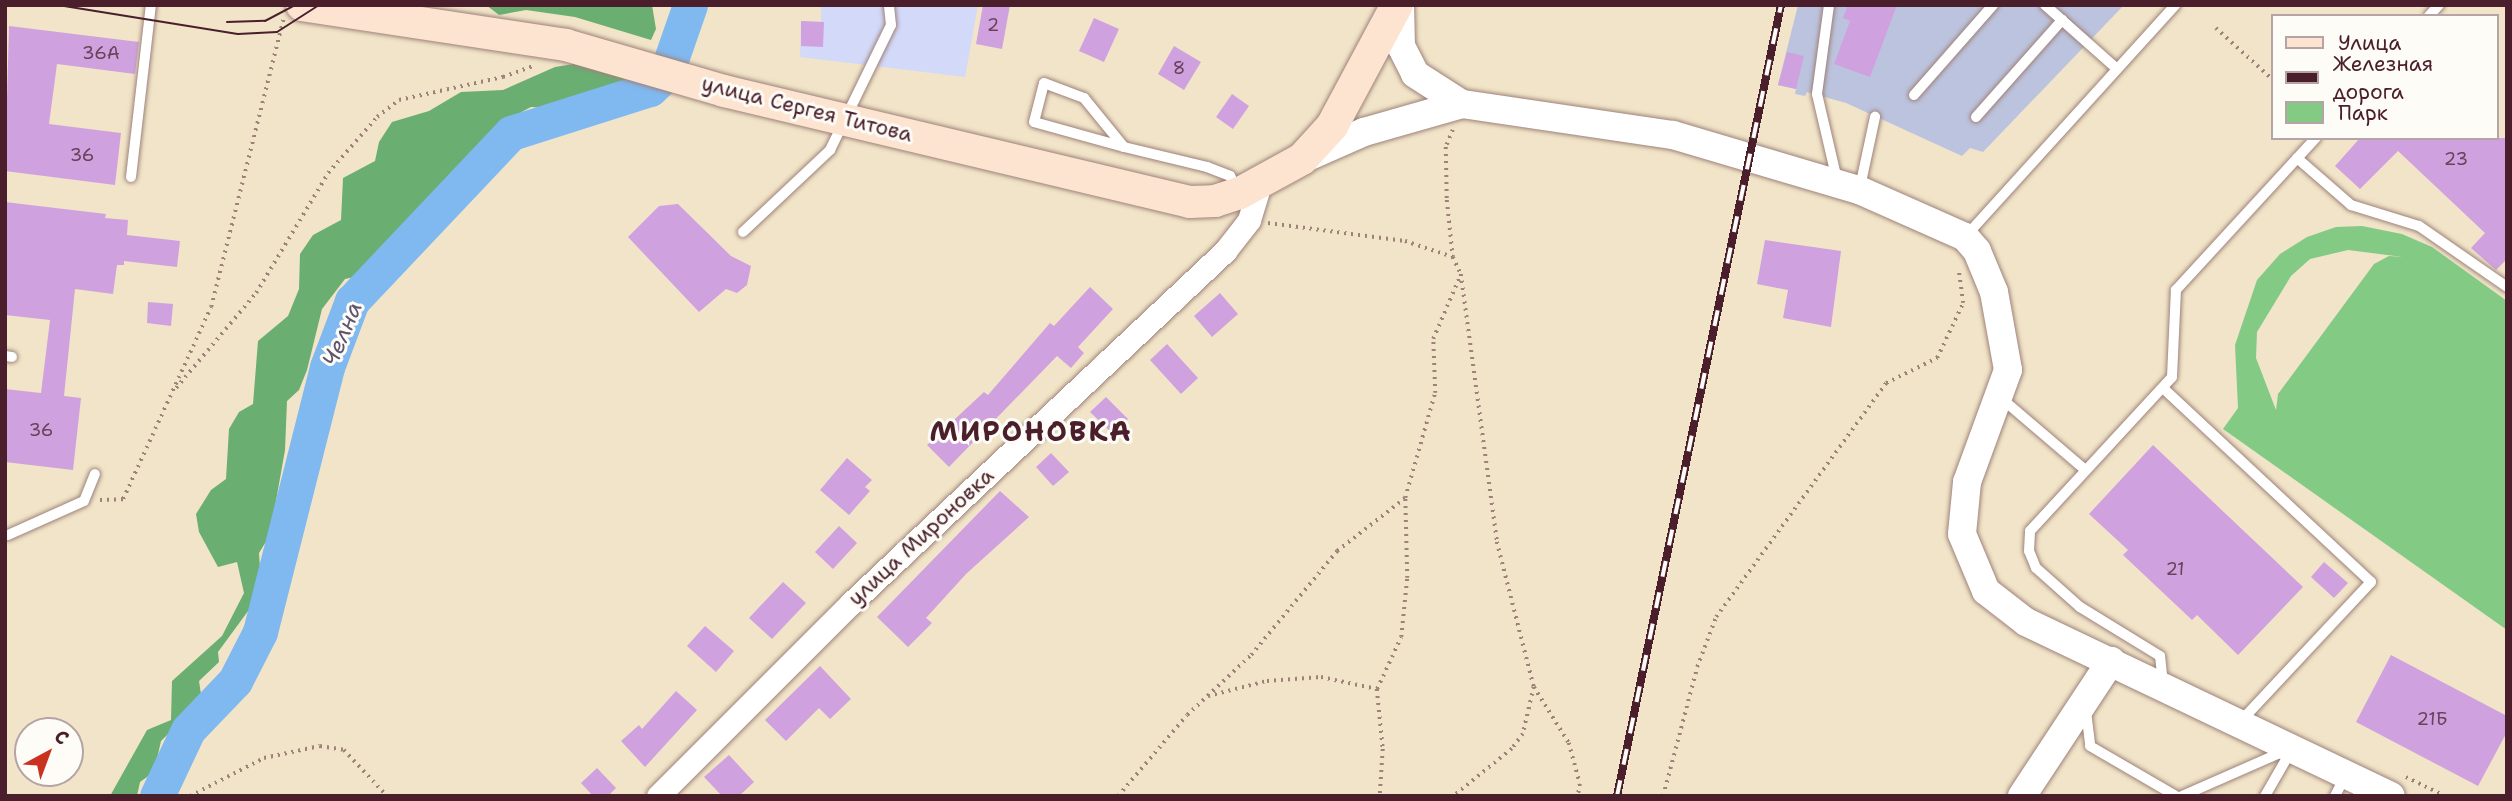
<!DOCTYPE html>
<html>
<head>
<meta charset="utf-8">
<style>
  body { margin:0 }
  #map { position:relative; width:2512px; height:801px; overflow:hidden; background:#f1e4c8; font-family:"Shantell Sans",sans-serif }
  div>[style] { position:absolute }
  .built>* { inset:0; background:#d3d9f9 }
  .industrial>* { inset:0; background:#bcc3de }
  .green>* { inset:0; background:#83ca85 }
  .forest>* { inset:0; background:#6aae72 }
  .river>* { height:35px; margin:-17.5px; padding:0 17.5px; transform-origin:17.5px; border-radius:17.5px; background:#80b8f0 }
  .building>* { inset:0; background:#cfa2df }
  .path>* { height:3.5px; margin-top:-1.75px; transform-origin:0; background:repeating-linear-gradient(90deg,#9e827a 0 2px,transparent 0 7px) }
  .roads { filter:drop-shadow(0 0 2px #9e827a) drop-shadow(0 0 2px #9e827a) }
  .service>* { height:10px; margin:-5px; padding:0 5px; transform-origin:5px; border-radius:5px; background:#fff }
  .minor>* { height:23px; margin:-11.5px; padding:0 11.5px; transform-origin:11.5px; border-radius:11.5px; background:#fff }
  .tertiary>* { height:28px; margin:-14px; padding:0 14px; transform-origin:14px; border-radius:14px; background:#fff }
  .secondary>* { height:32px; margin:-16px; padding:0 16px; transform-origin:16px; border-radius:16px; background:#fde4d0 }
  .tram>* { height:2px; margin:-1px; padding:0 1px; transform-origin:1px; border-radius:1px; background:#4a1f2b }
  .rail>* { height:8px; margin-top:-4px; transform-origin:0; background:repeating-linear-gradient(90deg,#fdfcf7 0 16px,#4a1f2b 0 32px); box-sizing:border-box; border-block:2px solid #4a1f2b }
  span { translate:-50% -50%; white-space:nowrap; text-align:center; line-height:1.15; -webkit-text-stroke:6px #fdfcf7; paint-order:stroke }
  .number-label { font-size:18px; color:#6b4058 }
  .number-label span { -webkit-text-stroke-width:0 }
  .street-label { font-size:21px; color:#4a1f2b }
  .water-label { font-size:23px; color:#5d5570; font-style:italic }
  .district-label { font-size:28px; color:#4a1f2b; font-weight:700; letter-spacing:2px }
  .frame { position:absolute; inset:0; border:7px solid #4a1f2b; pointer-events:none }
  .legend { position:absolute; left:2271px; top:14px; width:228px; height:126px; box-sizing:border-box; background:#fdfcf7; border:2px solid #b5a4a5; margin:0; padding:9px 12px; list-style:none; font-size:21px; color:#4a1f2b }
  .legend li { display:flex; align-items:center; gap:14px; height:35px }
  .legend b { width:35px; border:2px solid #b5a4a5 }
  .north { position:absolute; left:14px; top:717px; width:70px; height:70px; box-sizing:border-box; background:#fdfcf7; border:2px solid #b5a4a5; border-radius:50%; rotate:41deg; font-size:19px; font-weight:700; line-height:28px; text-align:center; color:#4a1f2b }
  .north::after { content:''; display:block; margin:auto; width:24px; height:32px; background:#c8321e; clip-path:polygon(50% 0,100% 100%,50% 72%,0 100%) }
</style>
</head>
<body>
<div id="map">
  <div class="built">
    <i style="clip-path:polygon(821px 5px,978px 5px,965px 77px,800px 57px,801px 21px,821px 22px)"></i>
  </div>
  <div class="industrial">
    <i style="clip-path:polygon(1798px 5px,2124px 5px,1983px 152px,1970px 148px,1962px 156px,1846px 103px,1807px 92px,1805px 96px,1795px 94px,1796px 89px,1778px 85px)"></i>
  </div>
  <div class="green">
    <i style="clip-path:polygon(evenodd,2362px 226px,2402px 234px,2432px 247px,2507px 301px,2507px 630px,2223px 429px,2238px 408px,2235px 345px,2257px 280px,2280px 254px,2307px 237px,2336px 227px,2362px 226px,2348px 250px,2403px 257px,2389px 256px,2374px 264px,2278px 394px,2276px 410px,2256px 358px,2257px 332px,2291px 276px,2310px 259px,2348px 250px)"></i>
  </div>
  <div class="forest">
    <i style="clip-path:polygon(486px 5px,652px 5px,656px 29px,651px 40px,575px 17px,526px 10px,499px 15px)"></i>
    <i style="clip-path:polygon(592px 61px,618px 64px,626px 80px,550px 108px,531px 107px,506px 120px,415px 212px,364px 275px,345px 279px,322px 309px,307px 370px,299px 390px,287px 401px,285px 450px,270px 535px,259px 553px,261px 583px,251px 607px,218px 652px,219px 662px,199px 681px,202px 701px,161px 741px,154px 772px,140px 782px,137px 796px,110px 796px,147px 730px,171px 720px,172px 681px,222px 636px,244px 593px,237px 562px,218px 567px,199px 532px,196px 514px,211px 490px,226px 479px,229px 429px,239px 412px,253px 404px,258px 341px,288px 316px,299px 289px,300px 254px,313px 235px,341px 220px,343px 178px,375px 161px,379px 142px,392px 122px,429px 111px,461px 92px,503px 90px,555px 67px)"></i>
  </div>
  <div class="river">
    <i style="left:157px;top:796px;width:73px;rotate:-64.8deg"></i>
    <i style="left:188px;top:730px;width:68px;rotate:-46.2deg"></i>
    <i style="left:235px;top:681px;width:55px;rotate:-63deg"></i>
    <i style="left:260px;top:632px;width:273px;rotate:-75.8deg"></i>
    <i style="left:327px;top:367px;width:71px;rotate:-69.3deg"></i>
    <i style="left:352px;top:301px;width:231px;rotate:-46.6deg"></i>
    <i style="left:511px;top:133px;width:146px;rotate:-17.6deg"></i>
    <i style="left:650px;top:89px;width:22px;rotate:-43deg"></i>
    <i style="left:666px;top:74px;width:73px;rotate:-70.8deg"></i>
  </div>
  <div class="building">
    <i style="clip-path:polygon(983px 5px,1010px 5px,1002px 49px,976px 44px)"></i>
    <i style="clip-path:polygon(1848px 5px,1897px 5px,1870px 77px,1834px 64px,1850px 21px,1843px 18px)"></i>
    <i style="clip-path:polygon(1094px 18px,1119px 29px,1104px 62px,1079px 51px)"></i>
    <i style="clip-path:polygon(801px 21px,824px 22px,823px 47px,801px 46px)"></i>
    <i style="clip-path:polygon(9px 26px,139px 42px,135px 74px,57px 64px,49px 124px,121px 133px,115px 185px,5px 171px)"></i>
    <i style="clip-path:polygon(1174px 46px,1201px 62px,1184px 90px,1158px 74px)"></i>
    <i style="clip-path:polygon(1787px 52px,1804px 56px,1796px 89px,1778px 85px)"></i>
    <i style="clip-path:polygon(1232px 94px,1249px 106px,1233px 129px,1216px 117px)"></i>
    <i style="clip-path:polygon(2360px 138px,2507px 138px,2507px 259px,2496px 270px,2471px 248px,2485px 233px,2398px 151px,2360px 189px,2335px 166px)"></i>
    <i style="clip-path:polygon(5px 202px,106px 214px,105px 218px,128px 220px,127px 235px,180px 241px,177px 267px,124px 261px,124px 265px,117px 265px,113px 294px,75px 289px,64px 396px,81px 398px,73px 470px,5px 462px,5px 389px,41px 393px,50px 320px,5px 315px)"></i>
    <i style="clip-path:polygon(678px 204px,731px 256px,751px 266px,747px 285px,737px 293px,726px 289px,699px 312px,628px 237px,659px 206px)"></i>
    <i style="clip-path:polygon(1765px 240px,1841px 251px,1831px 327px,1783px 318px,1788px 290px,1757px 284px)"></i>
    <i style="clip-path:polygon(1090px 287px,1113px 309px,1078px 347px,1084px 353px,1071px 368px,1057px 356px,949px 467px,927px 445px,984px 392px,988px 395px,1050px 323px,1054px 326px)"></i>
    <i style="clip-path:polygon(1220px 293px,1238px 314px,1212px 337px,1194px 316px)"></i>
    <i style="clip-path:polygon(148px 302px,173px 304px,171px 326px,147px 323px)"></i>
    <i style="clip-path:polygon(1167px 344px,1198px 378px,1181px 394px,1150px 360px)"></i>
    <i style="clip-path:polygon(1106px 397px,1128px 419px,1113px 434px,1090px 412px)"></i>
    <i style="clip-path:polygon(2153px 445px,2303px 587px,2238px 655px,2197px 615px,2192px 620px,2123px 555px,2128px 550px,2089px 514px)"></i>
    <i style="clip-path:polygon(1051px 453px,1069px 472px,1053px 486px,1036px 467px)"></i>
    <i style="clip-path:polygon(847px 458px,872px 480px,865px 487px,870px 491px,849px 515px,820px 490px)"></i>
    <i style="clip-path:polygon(1000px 491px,1029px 517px,966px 574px,926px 618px,932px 623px,908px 647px,877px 617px)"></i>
    <i style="clip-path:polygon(839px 526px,857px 543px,833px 569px,815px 552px)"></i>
    <i style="clip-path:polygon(2324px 562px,2348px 583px,2334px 598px,2311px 577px)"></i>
    <i style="clip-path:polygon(783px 582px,806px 603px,772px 639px,749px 618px)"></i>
    <i style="clip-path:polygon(705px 626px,734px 651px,716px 672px,687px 646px)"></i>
    <i style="clip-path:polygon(2391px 655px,2507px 716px,2507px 732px,2478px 786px,2356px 722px)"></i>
    <i style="clip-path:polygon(820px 666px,851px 699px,830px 719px,819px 708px,786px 741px,765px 720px)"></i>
    <i style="clip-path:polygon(676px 691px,697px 710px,645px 767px,621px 741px,639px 725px,642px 729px)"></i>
    <i style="clip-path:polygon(729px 755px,754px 782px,739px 796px,722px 796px,704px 777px)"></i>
    <i style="clip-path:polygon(597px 768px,616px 788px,608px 796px,593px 796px,581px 783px)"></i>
  </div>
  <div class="path">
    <i style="left:2216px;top:28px;width:76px;rotate:42.3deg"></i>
    <i style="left:1453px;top:130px;width:18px;rotate:112deg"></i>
    <i style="left:1446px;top:147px;width:53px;rotate:88.9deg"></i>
    <i style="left:1447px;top:200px;width:57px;rotate:84deg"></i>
    <i style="left:1453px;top:257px;width:19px;rotate:65deg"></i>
    <i style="left:1461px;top:274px;width:270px;rotate:82.3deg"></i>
    <i style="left:1497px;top:542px;width:150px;rotate:75.7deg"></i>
    <i style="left:1534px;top:687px;width:48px;rotate:103.2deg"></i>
    <i style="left:1523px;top:734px;width:19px;rotate:126deg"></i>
    <i style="left:1512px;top:749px;width:75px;rotate:141deg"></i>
    <i style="left:1268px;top:223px;width:138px;rotate:7.5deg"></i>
    <i style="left:1405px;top:241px;width:51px;rotate:18.4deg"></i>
    <i style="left:176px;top:388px;width:124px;rotate:-49.9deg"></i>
    <i style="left:256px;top:293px;width:140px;rotate:-59deg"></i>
    <i style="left:328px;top:173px;width:74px;rotate:-48.8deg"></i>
    <i style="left:377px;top:117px;width:28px;rotate:-38deg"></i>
    <i style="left:399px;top:100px;width:107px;rotate:-12.5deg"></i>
    <i style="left:503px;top:77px;width:33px;rotate:-20deg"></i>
    <i style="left:100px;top:500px;width:23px;rotate:-2deg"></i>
    <i style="left:123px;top:499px;width:211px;rotate:-65.4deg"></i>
    <i style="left:211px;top:307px;width:296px;rotate:-75.9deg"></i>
    <i style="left:1534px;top:687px;width:66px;rotate:58deg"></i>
    <i style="left:1569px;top:743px;width:42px;rotate:75deg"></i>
    <i style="left:1580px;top:784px;width:12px;rotate:99deg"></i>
    <i style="left:1377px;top:689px;width:57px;rotate:-65.2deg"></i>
    <i style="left:1401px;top:637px;width:59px;rotate:-84.2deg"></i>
    <i style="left:1407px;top:578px;width:80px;rotate:-91.4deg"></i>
    <i style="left:1208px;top:696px;width:61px;rotate:-14.3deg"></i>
    <i style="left:1267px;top:681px;width:54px;rotate:-4.2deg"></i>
    <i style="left:1321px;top:677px;width:57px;rotate:12.1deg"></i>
    <i style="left:1377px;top:689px;width:60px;rotate:84.3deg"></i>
    <i style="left:1383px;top:749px;width:47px;rotate:93.7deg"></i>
    <i style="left:2406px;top:777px;width:43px;rotate:26deg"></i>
    <i style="left:190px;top:796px;width:83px;rotate:-27.2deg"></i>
    <i style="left:264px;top:758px;width:57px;rotate:-12.1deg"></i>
    <i style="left:320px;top:746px;width:24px;rotate:9deg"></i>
    <i style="left:344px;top:750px;width:63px;rotate:46.9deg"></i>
    <i style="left:1118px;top:796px;width:106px;rotate:-49.6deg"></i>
    <i style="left:1187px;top:715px;width:88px;rotate:-43.2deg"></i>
    <i style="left:1251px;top:655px;width:135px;rotate:-50.4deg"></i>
    <i style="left:1337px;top:551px;width:86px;rotate:-37.9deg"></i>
    <i style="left:1405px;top:498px;width:109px;rotate:-74.1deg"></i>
    <i style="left:1435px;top:393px;width:54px;rotate:-92.1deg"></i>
    <i style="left:1433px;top:339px;width:69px;rotate:-66.8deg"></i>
    <i style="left:1663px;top:796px;width:133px;rotate:-75.2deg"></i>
    <i style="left:1697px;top:667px;width:53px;rotate:-69.2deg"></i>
    <i style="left:1716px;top:617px;width:289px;rotate:-54deg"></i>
    <i style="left:1886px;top:383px;width:57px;rotate:-26.1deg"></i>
    <i style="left:1937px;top:358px;width:61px;rotate:-64.7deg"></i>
    <i style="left:1963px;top:303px;width:30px;rotate:-98deg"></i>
  </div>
  <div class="roads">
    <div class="service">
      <i style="left:1829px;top:5px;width:90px;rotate:97.7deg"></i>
      <i style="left:1817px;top:94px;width:88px;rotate:76.9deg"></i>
      <i style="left:2045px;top:5px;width:96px;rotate:41.6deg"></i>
      <i style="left:2429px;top:16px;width:15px;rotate:-48deg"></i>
      <i style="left:1914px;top:95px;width:120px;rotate:-48.7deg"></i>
      <i style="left:1976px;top:117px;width:130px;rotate:-48.4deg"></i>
      <i style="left:1124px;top:147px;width:93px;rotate:-164.5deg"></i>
      <i style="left:1034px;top:122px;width:40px;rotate:-75.6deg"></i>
      <i style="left:1044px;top:83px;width:43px;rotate:20.6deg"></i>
      <i style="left:1084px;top:98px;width:63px;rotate:50.8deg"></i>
      <i style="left:1124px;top:147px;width:85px;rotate:13.5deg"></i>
      <i style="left:1207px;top:167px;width:25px;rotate:21deg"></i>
      <i style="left:1230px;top:176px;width:17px;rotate:62deg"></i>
      <i style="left:2297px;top:158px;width:72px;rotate:41deg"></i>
      <i style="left:2351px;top:205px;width:71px;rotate:17.2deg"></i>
      <i style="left:2419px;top:226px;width:107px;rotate:34.7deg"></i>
      <i style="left:131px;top:177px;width:173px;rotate:-83.4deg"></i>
      <i style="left:1860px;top:187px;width:72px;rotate:-77.9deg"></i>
      <i style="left:743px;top:232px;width:120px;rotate:-43.3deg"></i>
      <i style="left:830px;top:150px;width:139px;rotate:-64deg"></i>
      <i style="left:891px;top:25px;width:20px;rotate:-96deg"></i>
      <i style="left:1965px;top:237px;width:313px;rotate:-47.8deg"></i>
      <i style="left:5px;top:356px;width:7px;rotate:8deg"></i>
      <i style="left:2164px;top:389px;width:283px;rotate:43deg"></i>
      <i style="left:2371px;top:582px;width:190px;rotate:133.1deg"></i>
      <i style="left:2001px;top:398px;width:109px;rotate:40.5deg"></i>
      <i style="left:8px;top:535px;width:83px;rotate:-24.1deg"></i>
      <i style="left:84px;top:501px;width:29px;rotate:-68deg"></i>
      <i style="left:2163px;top:684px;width:28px;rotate:-96deg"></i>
      <i style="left:2160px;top:656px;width:94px;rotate:-148.5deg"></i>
      <i style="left:2080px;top:607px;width:59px;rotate:-138.4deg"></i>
      <i style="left:2036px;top:568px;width:18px;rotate:-112deg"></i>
      <i style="left:2029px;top:551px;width:20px;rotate:-87deg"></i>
      <i style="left:2030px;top:531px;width:209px;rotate:-47.3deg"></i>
      <i style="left:2172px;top:377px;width:87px;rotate:-87.4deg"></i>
      <i style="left:2176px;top:290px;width:207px;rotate:-47.4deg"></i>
      <i style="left:2086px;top:711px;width:35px;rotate:83deg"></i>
      <i style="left:2090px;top:746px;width:99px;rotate:30.2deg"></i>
      <i style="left:2182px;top:796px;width:115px;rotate:-23.7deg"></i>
      <i style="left:2265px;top:796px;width:54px;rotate:-60.1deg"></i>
      <i style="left:2335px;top:796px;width:22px;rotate:-63deg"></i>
    </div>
    <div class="minor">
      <i style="left:658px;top:796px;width:273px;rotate:-45deg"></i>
      <i style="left:851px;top:603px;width:514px;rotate:-43.26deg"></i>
      <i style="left:1225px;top:251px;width:39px;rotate:-52deg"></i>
      <i style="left:1249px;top:220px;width:39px;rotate:-73deg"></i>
    </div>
    <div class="tertiary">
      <i style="left:1400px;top:5px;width:41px;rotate:88.6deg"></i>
      <i style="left:1401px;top:46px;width:31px;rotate:63deg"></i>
      <i style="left:1415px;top:74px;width:56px;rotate:32.6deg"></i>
      <i style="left:1462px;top:104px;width:213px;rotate:8.4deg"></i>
      <i style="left:1673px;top:135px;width:194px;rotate:16.5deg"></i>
      <i style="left:1859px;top:190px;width:116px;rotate:23.9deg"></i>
      <i style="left:1965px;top:237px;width:18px;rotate:49deg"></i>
      <i style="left:1977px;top:251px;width:44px;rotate:67.5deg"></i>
      <i style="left:1994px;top:292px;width:79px;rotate:79.8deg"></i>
      <i style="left:2008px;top:370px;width:119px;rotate:110.1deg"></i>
      <i style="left:1967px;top:482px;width:52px;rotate:95.5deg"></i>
      <i style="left:1962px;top:534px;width:62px;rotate:67.2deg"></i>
      <i style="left:1986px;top:591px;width:51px;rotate:37.8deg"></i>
      <i style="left:2026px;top:622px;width:404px;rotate:25.5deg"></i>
      <i style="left:1303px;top:159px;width:67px;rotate:-23.9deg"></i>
      <i style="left:1364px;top:132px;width:102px;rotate:-15.9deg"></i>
      <i style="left:2022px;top:796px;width:162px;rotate:-56.6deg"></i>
    </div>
    <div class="secondary">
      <i style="left:302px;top:5px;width:267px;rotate:8.6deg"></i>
      <i style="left:566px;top:45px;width:165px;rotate:16.2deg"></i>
      <i style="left:724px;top:91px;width:479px;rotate:13.4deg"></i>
      <i style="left:1190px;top:202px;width:25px;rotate:-2deg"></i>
      <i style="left:1215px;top:201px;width:26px;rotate:-18deg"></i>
      <i style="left:1240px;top:193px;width:71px;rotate:-28.7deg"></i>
      <i style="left:1302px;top:159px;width:45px;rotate:-47.7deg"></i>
      <i style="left:1332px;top:126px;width:137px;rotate:-61.8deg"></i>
    </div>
  </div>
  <div class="tram">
    <i style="left:58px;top:5px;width:182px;rotate:9.2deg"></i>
    <i style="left:238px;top:34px;width:39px;rotate:-3deg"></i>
    <i style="left:277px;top:32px;width:50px;rotate:-32.7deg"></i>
    <i style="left:227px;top:22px;width:38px;rotate:-2deg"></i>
    <i style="left:265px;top:21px;width:34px;rotate:-28deg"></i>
  </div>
  <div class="rail">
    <i style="left:1617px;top:796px;width:808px;rotate:-78.29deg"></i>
  </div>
  <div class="number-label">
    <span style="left:993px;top:25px">2</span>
    <span style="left:101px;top:53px">36А</span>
    <span style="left:1179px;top:68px">8</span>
    <span style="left:82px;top:155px">36</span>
    <span style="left:2456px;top:159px">23</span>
    <span style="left:41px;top:430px">36</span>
    <span style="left:2175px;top:569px">21</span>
    <span style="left:2432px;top:719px">21Б</span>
  </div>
  <div class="street-label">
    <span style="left:807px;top:109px;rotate:14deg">улица Сергея Титова</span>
    <span style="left:921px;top:537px;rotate:-43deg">улица Мироновка</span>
  </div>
  <div class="water-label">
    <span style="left:342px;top:334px;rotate:-67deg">Челна</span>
  </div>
  <div class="district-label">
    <span style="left:1031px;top:431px">МИРОНОВКА</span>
  </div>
  <div class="frame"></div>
  <ul class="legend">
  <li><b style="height:9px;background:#fde4d0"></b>Улица</li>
  <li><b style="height:9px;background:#4a1f2b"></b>Железная дорога</li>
  <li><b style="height:19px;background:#83ca85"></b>Парк</li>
  </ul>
  <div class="north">С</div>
</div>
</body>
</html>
